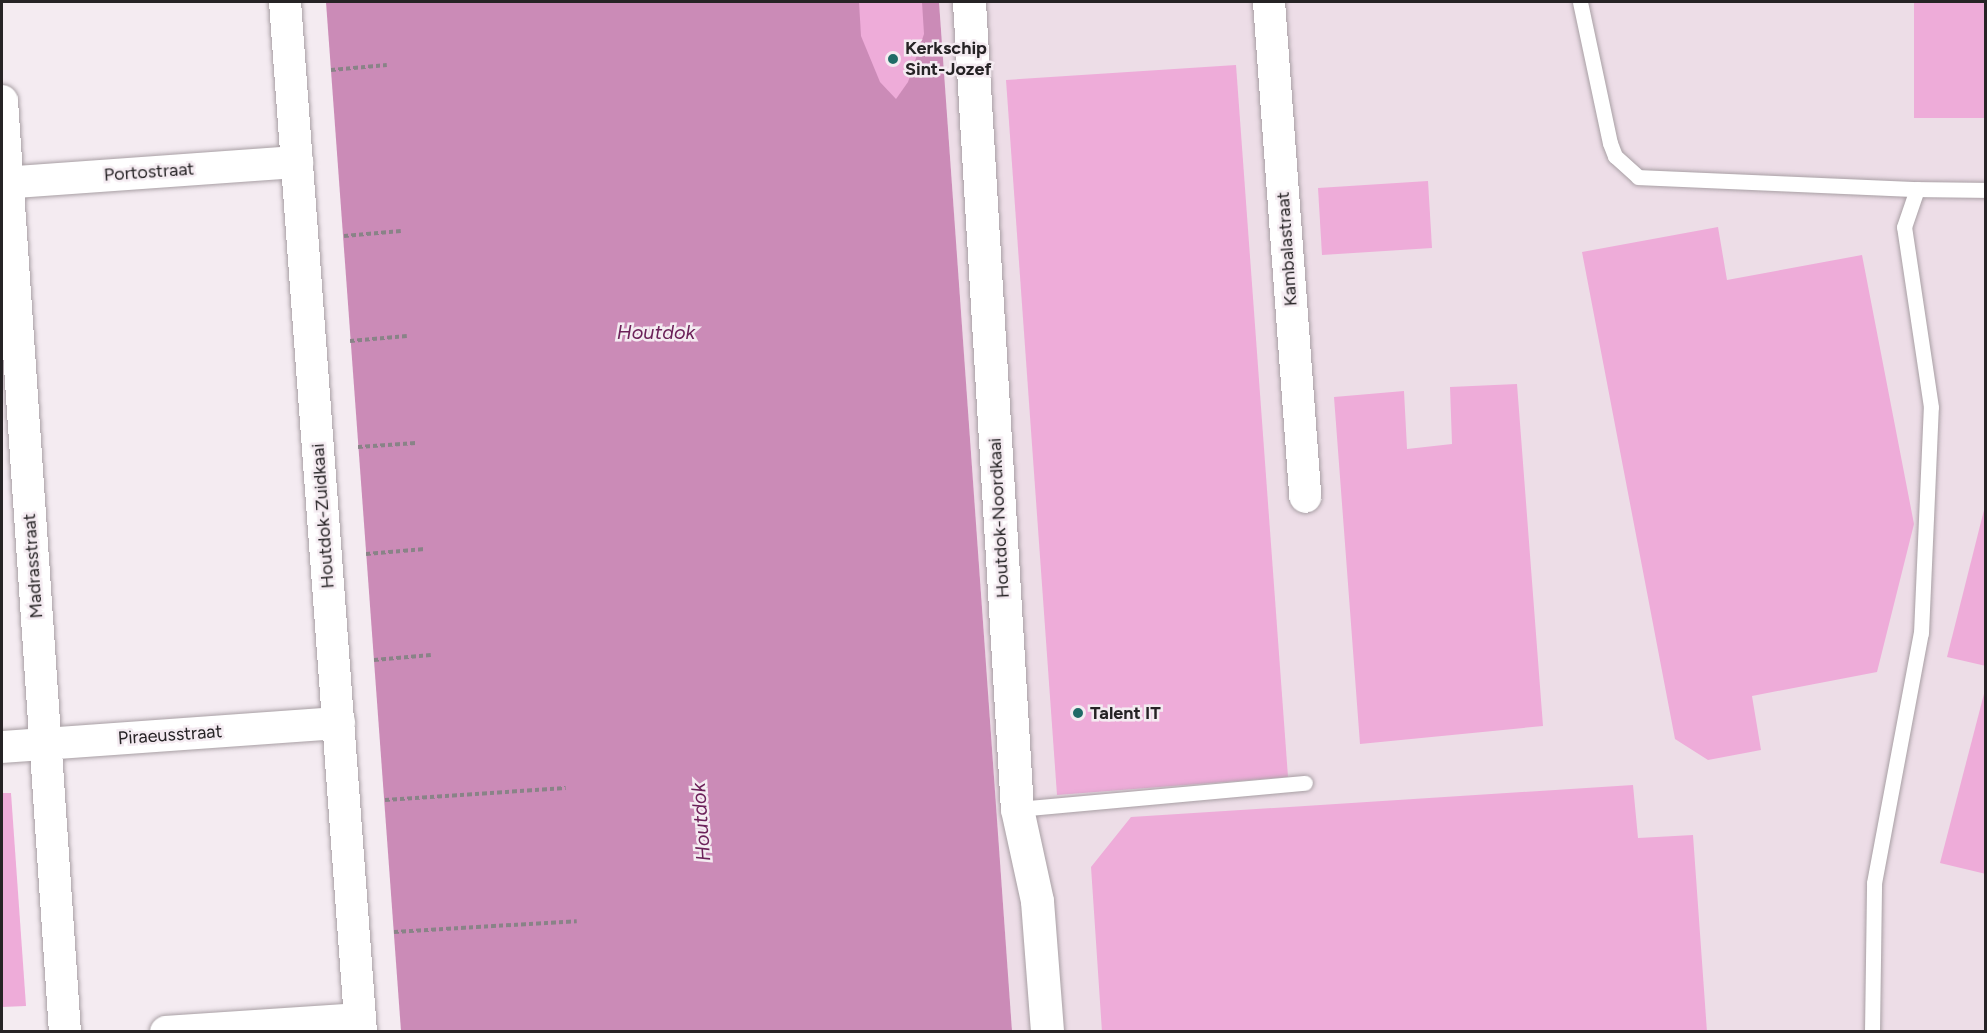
<!DOCTYPE html>
<html>
<head>
<meta charset="utf-8">
<style>
  body { margin:0 }
  #map { position:relative; width:1987px; height:1033px; overflow:hidden; background:#f4ebf1; font-family:Figtree,sans-serif }
  div>[style] { position:absolute }
  .built>* { inset:0; background:#eddde7 }
  .water>* { inset:0; background:#cb8bb7 }
  .building>* { inset:0; background:#eeacd9 }
  .path>* { height:4px; margin-top:-2px; transform-origin:0; background:repeating-linear-gradient(90deg,#898387 0 4.5px,transparent 0 7.5px) }
  .roads { filter:drop-shadow(0 0 2px #a89fa4) drop-shadow(0 0 2px #a89fa4) }
  .lane>* { height:15px; margin:-7.5px; padding:0 7.5px; transform-origin:7.5px; border-radius:7.5px; background:#fff }
  .street>* { height:32px; margin:-16px; padding:0 16px; transform-origin:16px; border-radius:16px; background:#fff }
  .secondary>* { height:33px; margin:-16.5px; padding:0 16.5px; transform-origin:16.5px; border-radius:16.5px; background:#fff }
  .dots>* { width:16px; height:16px; translate:-50% -50%; box-sizing:border-box; border:3px solid #f4ebf1; border-radius:50% }
  span { translate:-50% -50%; white-space:nowrap; text-align:center; line-height:1.15; -webkit-text-stroke:5px #f4ebf1; paint-order:stroke }
  .poi-label { font-size:18px; color:#262325; font-weight:700 }
  .left { translate:0 -50%; text-align:left }
  .street-label { font-size:18px; color:#262325 }
  .water-label { font-size:20px; color:#6c2159; font-style:italic }
  .frame { position:absolute; inset:0; border:3px solid #262325; pointer-events:none }
</style>
</head>
<body>
<div id="map">
  <div class="built">
    <i style="clip-path:polygon(939px 2px,1985px 2px,1985px 1031px,1012px 1031px)"></i>
  </div>
  <div class="water">
    <i style="clip-path:polygon(326px 2px,939px 2px,1012px 1031px,401px 1031px)"></i>
  </div>
  <div class="building">
    <i style="clip-path:polygon(859px 2px,922px 2px,924px 34px,908px 82px,896px 99px,880px 82px,861px 36px)"></i>
    <i style="clip-path:polygon(1914px 2px,1986px 2px,1986px 118px,1914px 118px)"></i>
    <i style="clip-path:polygon(1236px 65px,1288px 777px,1057px 795px,1006px 80px)"></i>
    <i style="clip-path:polygon(1428px 181px,1432px 248px,1322px 255px,1318px 188px)"></i>
    <i style="clip-path:polygon(1718px 227px,1727px 280px,1862px 255px,1914px 524px,1877px 672px,1752px 696px,1761px 750px,1708px 760px,1675px 739px,1582px 252px)"></i>
    <i style="clip-path:polygon(1517px 384px,1543px 726px,1360px 744px,1334px 397px,1404px 391px,1407px 449px,1452px 444px,1450px 387px)"></i>
    <i style="clip-path:polygon(1985px 506px,1986px 506px,1986px 666px,1947px 657px)"></i>
    <i style="clip-path:polygon(1985px 690px,1986px 690px,1986px 874px,1940px 863px)"></i>
    <i style="clip-path:polygon(1633px 785px,1638px 838px,1693px 835px,1707px 1032px,1102px 1032px,1091px 867px,1131px 817px)"></i>
    <i style="clip-path:polygon(2px 793px,11px 793px,26px 1006px,2px 1007px)"></i>
  </div>
  <div class="path">
    <i style="left:331px;top:70px;width:56px;rotate:-5.1deg"></i>
    <i style="left:344px;top:236px;width:57px;rotate:-5deg"></i>
    <i style="left:350px;top:341px;width:57px;rotate:-5deg"></i>
    <i style="left:358px;top:447px;width:58px;rotate:-3.9deg"></i>
    <i style="left:366px;top:554px;width:59px;rotate:-4.8deg"></i>
    <i style="left:374px;top:660px;width:57px;rotate:-5deg"></i>
    <i style="left:385px;top:800px;width:181px;rotate:-3.8deg"></i>
    <i style="left:394px;top:932px;width:183px;rotate:-3.4deg"></i>
  </div>
  <div class="roads">
    <div class="lane">
      <i style="left:1580px;top:2px;width:144px;rotate:78deg"></i>
      <i style="left:1610px;top:143px;width:14px;rotate:69deg"></i>
      <i style="left:1615px;top:156px;width:31px;rotate:42deg"></i>
      <i style="left:1638px;top:177px;width:279px;rotate:2.5deg"></i>
      <i style="left:1017px;top:809px;width:289px;rotate:-5.2deg"></i>
      <i style="left:1872px;top:1032px;width:149px;rotate:-89.2deg"></i>
      <i style="left:1874px;top:883px;width:254px;rotate:-79.4deg"></i>
      <i style="left:1921px;top:633px;width:226px;rotate:-87.5deg"></i>
      <i style="left:1931px;top:407px;width:182px;rotate:-98.5deg"></i>
      <i style="left:1904px;top:227px;width:40px;rotate:-71.1deg"></i>
      <i style="left:1917px;top:189px;width:69px;rotate:0.8deg"></i>
    </div>
    <div class="street">
      <i style="left:285px;top:2px;width:1033px;rotate:85.78deg"></i>
      <i style="left:1269px;top:2px;width:496px;rotate:85.8deg"></i>
      <i style="left:2px;top:101px;width:933px;rotate:86.13deg"></i>
      <i style="left:2px;top:183px;width:296px;rotate:-4.1deg"></i>
      <i style="left:2px;top:747px;width:338px;rotate:-4.1deg"></i>
      <i style="left:166px;top:1032px;width:194px;rotate:-3.8deg"></i>
    </div>
    <div class="secondary">
      <i style="left:969px;top:2px;width:808px;rotate:86.6deg"></i>
      <i style="left:1017px;top:809px;width:94px;rotate:77.7deg"></i>
      <i style="left:1037px;top:901px;width:131px;rotate:85.6deg"></i>
    </div>
  </div>
  <div class="dots">
    <i style="left:893px;top:59px;background:#206b67"></i>
    <i style="left:1078px;top:713px;background:#206b67"></i>
  </div>
  <div class="poi-label">
    <span class="left" style="left:905px;top:59px">Kerkschip<br>Sint-Jozef</span>
    <span class="left" style="left:1090px;top:713px">Talent IT</span>
  </div>
  <div class="street-label">
    <span style="left:149px;top:172px;rotate:-4deg">Portostraat</span>
    <span style="left:1287px;top:249px;rotate:-94deg">Kambalastraat</span>
    <span style="left:323px;top:516px;rotate:-94deg">Houtdok-Zuidkaai</span>
    <span style="left:999px;top:518px;rotate:-93deg">Houtdok-Noordkaai</span>
    <span style="left:33px;top:566px;rotate:-94deg">Madrasstraat</span>
    <span style="left:170px;top:735px;rotate:-4deg">Piraeusstraat</span>
  </div>
  <div class="water-label">
    <span style="left:656px;top:332px">Houtdok</span>
    <span style="left:701px;top:822px;rotate:-94deg">Houtdok</span>
  </div>
  <div class="frame"></div>
</div>
</body>
</html>
